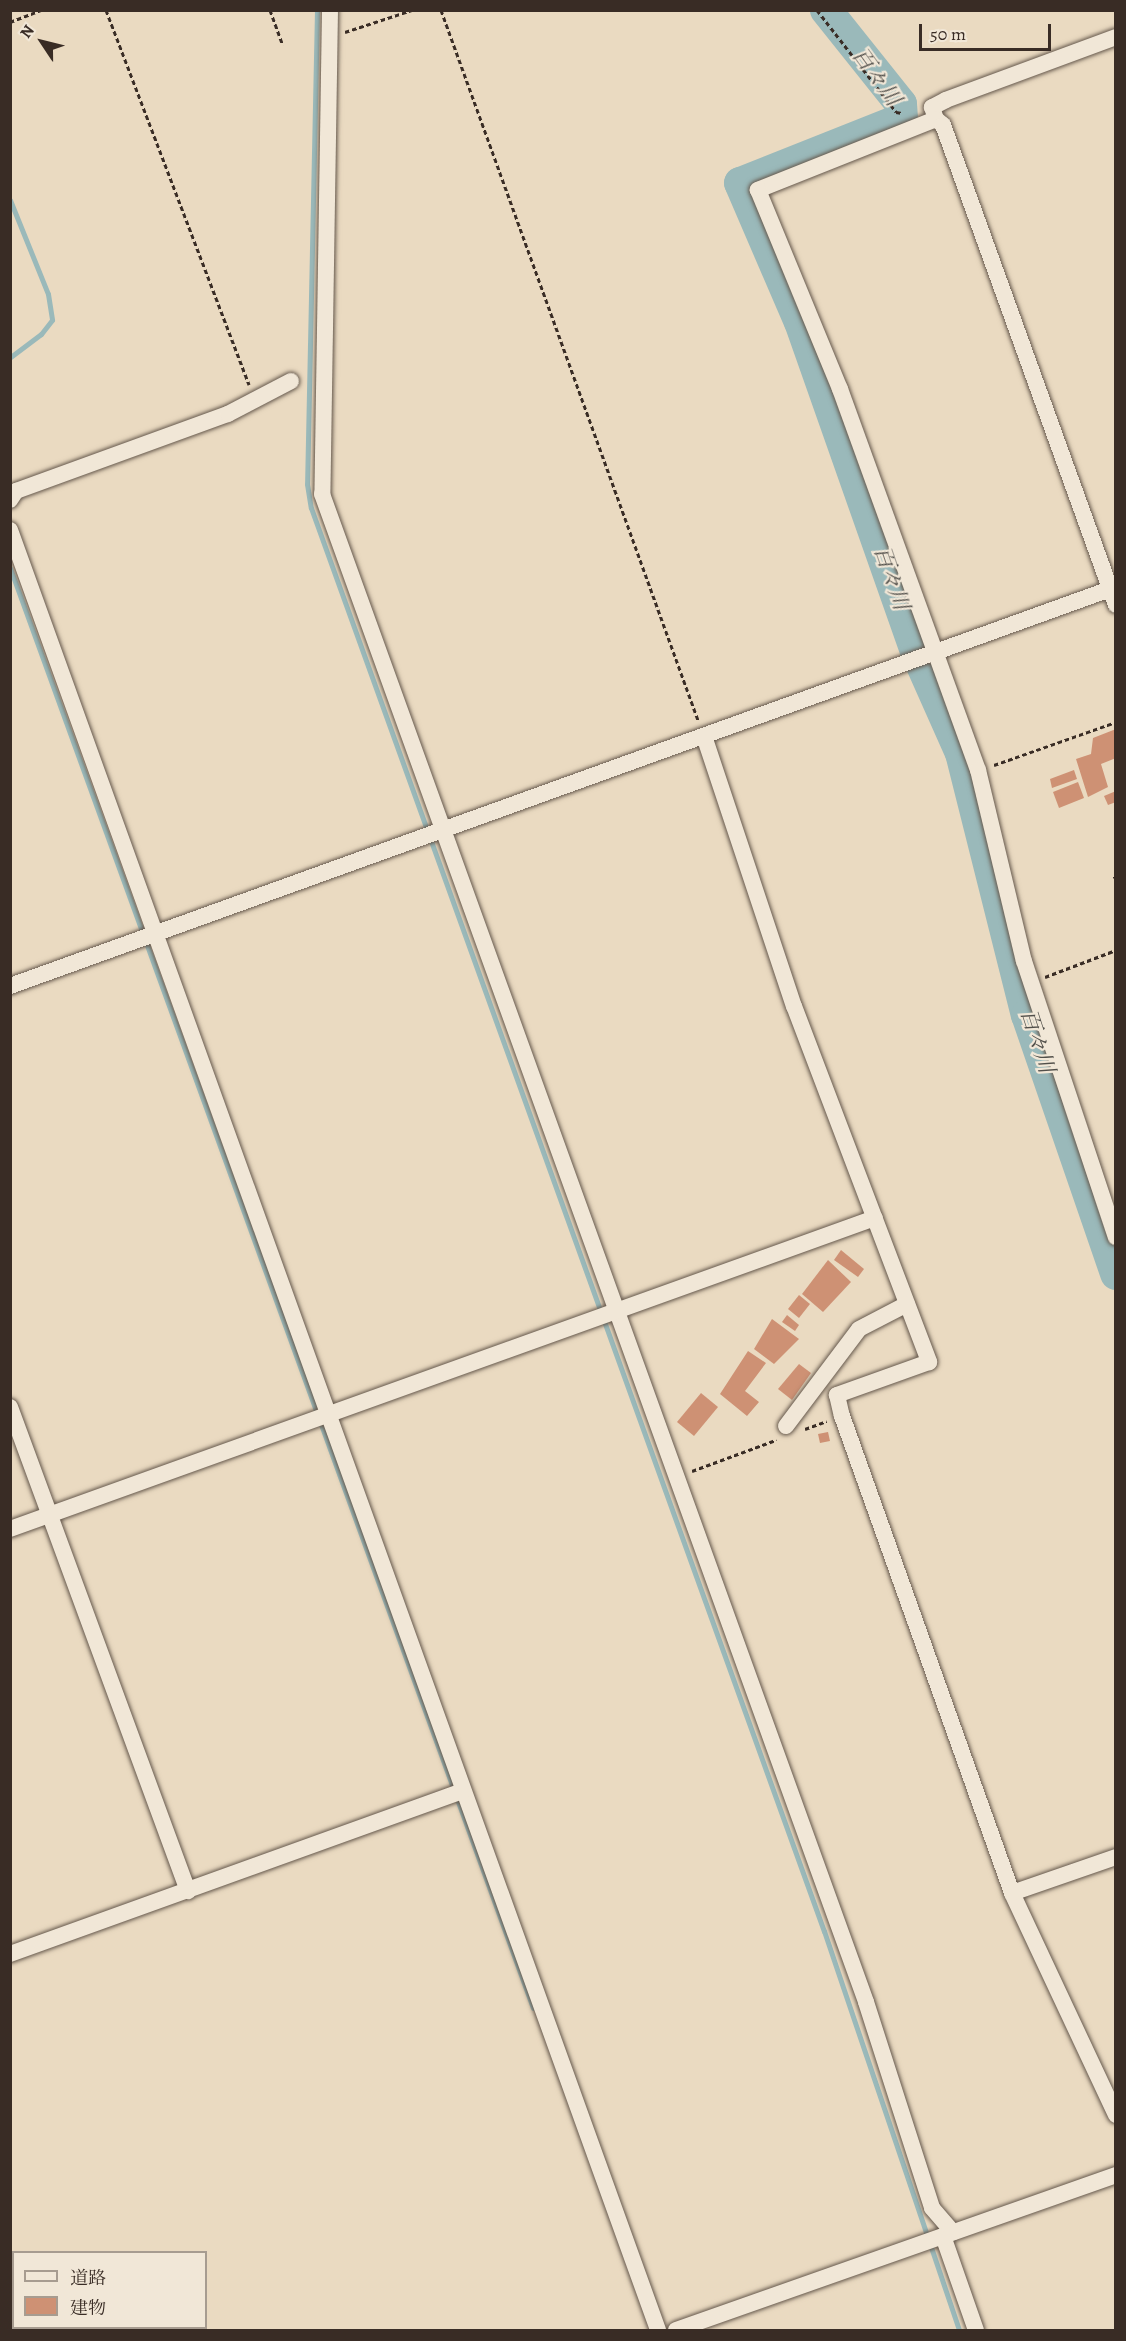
<!DOCTYPE html>
<html>
<head>
<meta charset="utf-8">
<style>
  body { margin:0 }
  #map { position:relative; width:1126px; height:2341px; overflow:hidden; background:#eadac1; font-family:Alegreya,"Noto Serif JP",serif }
  div>[style] { position:absolute }
  .stream>* { height:5px; margin:-2.5px; padding:0 2.5px; transform-origin:2.5px; border-radius:2.5px; background:#9ab9ba }
  .river>* { height:32px; margin:-16px; padding:0 16px; transform-origin:16px; border-radius:16px; background:#9ab9ba }
  .building>* { inset:0; background:#ce9174 }
  .path>* { height:3px; margin-top:-1.5px; transform-origin:0; background:repeating-linear-gradient(90deg,#392c25 0 4.5px,transparent 0 7.5px) }
  .roads { filter:drop-shadow(0 0 2px #65584c) drop-shadow(0 0 2px #65584c) }
  .minor>* { height:16px; margin:-8px; padding:0 8px; transform-origin:8px; border-radius:8px; background:#f1e7d7 }
  span { translate:-50% -50%; white-space:nowrap; text-align:center; line-height:1.15; -webkit-text-stroke:4.5px #f1e7d7; paint-order:stroke }
  .water-label { font-size:22px; color:#514f4a; font-style:italic }
  .frame { position:absolute; inset:0; border:12px solid #392c25; pointer-events:none }
  .legend { position:absolute; left:12px; top:2251px; width:195px; height:78px; box-sizing:border-box; background:#f1e7d7; border:2px solid #a79c90; margin:0; padding:8px 10px; list-style:none; font-size:18px; color:#392c25 }
  .legend li { display:flex; align-items:center; gap:12px; height:30px }
  .legend b { width:30px; border:2px solid #a79c90 }
  .north { position:absolute; left:12px; top:12px; width:60px; height:60px; -webkit-text-stroke:4px #f1e7d7; paint-order:stroke; rotate:305deg; font-size:16px; font-weight:700; line-height:24px; text-align:center; color:#392c25 }
  .north::after { content:''; display:block; margin:auto; width:21px; height:27px; background:#392c25; clip-path:polygon(50% 0,100% 100%,50% 72%,0 100%) }
  .scale { position:absolute; left:919px; top:24px; width:132px; height:27px; box-sizing:border-box; border:3px solid #392c25; border-top:0; padding-left:8px; font-size:18px; line-height:21px; white-space:nowrap; color:#392c25; -webkit-text-stroke:4px #f1e7d7; paint-order:stroke }
</style>
</head>
<body>
<div id="map">
  <div class="stream">
    <i style="left:317px;top:10px;width:474px;rotate:91.2deg"></i>
    <i style="left:307px;top:484px;width:24px;rotate:81deg"></i>
    <i style="left:311px;top:508px;width:1513px;rotate:70.18deg"></i>
    <i style="left:824px;top:1931px;width:421px;rotate:71.3deg"></i>
    <i style="left:10px;top:200px;width:101px;rotate:68deg"></i>
    <i style="left:48px;top:294px;width:26px;rotate:81deg"></i>
    <i style="left:52px;top:320px;width:18px;rotate:128deg"></i>
    <i style="left:41px;top:334px;width:39px;rotate:143deg"></i>
    <i style="left:10px;top:568px;width:1532px;rotate:70.04deg"></i>
  </div>
  <div class="river">
    <i style="left:826px;top:10px;width:120px;rotate:51.4deg"></i>
    <i style="left:901px;top:104px;width:15px;rotate:86deg"></i>
    <i style="left:902px;top:119px;width:174px;rotate:158.4deg"></i>
    <i style="left:740px;top:183px;width:151px;rotate:66.7deg"></i>
    <i style="left:800px;top:322px;width:350px;rotate:70.6deg"></i>
    <i style="left:916px;top:652px;width:111px;rotate:66deg"></i>
    <i style="left:961px;top:753px;width:270px;rotate:75.9deg"></i>
    <i style="left:1027px;top:1015px;width:274px;rotate:71deg"></i>
  </div>
  <div class="building">
    <i style="clip-path:polygon(1116px 729px,1116px 758px,1101px 764px,1108px 787px,1088px 797px,1076px 759px,1091px 754px,1093px 738px)"></i>
    <i style="clip-path:polygon(1074px 770px,1077px 779px,1052px 788px,1050px 779px)"></i>
    <i style="clip-path:polygon(1078px 782px,1084px 798px,1059px 808px,1053px 792px)"></i>
    <i style="clip-path:polygon(1116px 791px,1116px 802px,1108px 805px,1104px 796px)"></i>
    <i style="clip-path:polygon(841px 1250px,864px 1269px,858px 1277px,834px 1260px)"></i>
    <i style="clip-path:polygon(828px 1260px,851px 1282px,823px 1312px,802px 1294px)"></i>
    <i style="clip-path:polygon(799px 1295px,810px 1304px,799px 1318px,788px 1309px)"></i>
    <i style="clip-path:polygon(787px 1315px,799px 1325px,795px 1331px,782px 1322px)"></i>
    <i style="clip-path:polygon(772px 1319px,799px 1339px,774px 1364px,754px 1349px)"></i>
    <i style="clip-path:polygon(748px 1351px,766px 1363px,745px 1391px,759px 1402px,747px 1416px,720px 1394px)"></i>
    <i style="clip-path:polygon(799px 1364px,811px 1373px,792px 1400px,778px 1389px)"></i>
    <i style="clip-path:polygon(701px 1393px,718px 1407px,694px 1436px,677px 1422px)"></i>
    <i style="clip-path:polygon(828px 1432px,830px 1441px,820px 1443px,818px 1434px)"></i>
  </div>
  <div class="path">
    <i style="left:106px;top:10px;width:401px;rotate:69.1deg"></i>
    <i style="left:270px;top:10px;width:37px;rotate:70deg"></i>
    <i style="left:441px;top:10px;width:755px;rotate:70.1deg"></i>
    <i style="left:817px;top:10px;width:129px;rotate:52.2deg"></i>
    <i style="left:896px;top:112px;width:6px;rotate:9deg"></i>
    <i style="left:10px;top:22px;width:33px;rotate:-21deg"></i>
    <i style="left:345px;top:32px;width:71px;rotate:-18.2deg"></i>
    <i style="left:994px;top:765px;width:129px;rotate:-19.4deg"></i>
    <i style="left:1114px;top:876px;width:4px;rotate:56deg"></i>
    <i style="left:1045px;top:977px;width:76px;rotate:-20.8deg"></i>
    <i style="left:805px;top:1429px;width:23px;rotate:-20deg"></i>
    <i style="left:692px;top:1471px;width:90px;rotate:-20.3deg"></i>
  </div>
  <div class="roads">
    <div class="minor">
      <i style="left:330px;top:10px;width:484px;rotate:90.9deg"></i>
      <i style="left:322px;top:494px;width:1603px;rotate:70.16deg"></i>
      <i style="left:866px;top:2002px;width:216px;rotate:72.2deg"></i>
      <i style="left:932px;top:2208px;width:32px;rotate:49deg"></i>
      <i style="left:1116px;top:37px;width:181px;rotate:159.7deg"></i>
      <i style="left:946px;top:100px;width:16px;rotate:153deg"></i>
      <i style="left:932px;top:107px;width:13px;rotate:72deg"></i>
      <i style="left:936px;top:119px;width:192px;rotate:158.3deg"></i>
      <i style="left:758px;top:190px;width:215px;rotate:67.6deg"></i>
      <i style="left:840px;top:389px;width:405px;rotate:70.1deg"></i>
      <i style="left:978px;top:770px;width:196px;rotate:76.5deg"></i>
      <i style="left:1024px;top:961px;width:291px;rotate:71.6deg"></i>
      <i style="left:936px;top:119px;width:9px;rotate:41deg"></i>
      <i style="left:943px;top:125px;width:510px;rotate:70.18deg"></i>
      <i style="left:10px;top:500px;width:11px;rotate:-56deg"></i>
      <i style="left:16px;top:491px;width:226px;rotate:-20deg"></i>
      <i style="left:228px;top:414px;width:71px;rotate:-27.6deg"></i>
      <i style="left:10px;top:530px;width:1913px;rotate:70.2deg"></i>
      <i style="left:704px;top:736px;width:285px;rotate:71.6deg"></i>
      <i style="left:794px;top:1006px;width:381px;rotate:69.2deg"></i>
      <i style="left:929px;top:1362px;width:98px;rotate:160.3deg"></i>
      <i style="left:837px;top:1395px;width:22px;rotate:77deg"></i>
      <i style="left:842px;top:1416px;width:506px;rotate:70.38deg"></i>
      <i style="left:1012px;top:1893px;width:245px;rotate:64.9deg"></i>
      <i style="left:10px;top:986px;width:1176px;rotate:-19.84deg"></i>
      <i style="left:10px;top:1407px;width:516px;rotate:69.81deg"></i>
      <i style="left:786px;top:1426px;width:121px;rotate:-53deg"></i>
      <i style="left:859px;top:1329px;width:54px;rotate:-27.5deg"></i>
      <i style="left:10px;top:1529px;width:919px;rotate:-19.78deg"></i>
      <i style="left:1012px;top:1893px;width:110px;rotate:-19.1deg"></i>
      <i style="left:10px;top:1954px;width:481px;rotate:-19.8deg"></i>
      <i style="left:943px;top:2236px;width:100px;rotate:70.7deg"></i>
      <i style="left:676px;top:2330px;width:467px;rotate:-19.4deg"></i>
    </div>
  </div>
  <div class="water-label">
    <span style="left:876px;top:77px;rotate:54deg">百々川</span>
    <span style="left:891px;top:578px;rotate:71deg">百々川</span>
    <span style="left:1037px;top:1041px;rotate:72deg">百々川</span>
  </div>
  <div class="frame"></div>
  <ul class="legend">
  <li><b style="height:8px;background:#f1e7d7"></b>道路</li>
  <li><b style="height:16px;background:#ce9174"></b>建物</li>
  </ul>
  <div class="north">N</div>
  <div class="scale">50 m</div>
</div>
</body>
</html>
